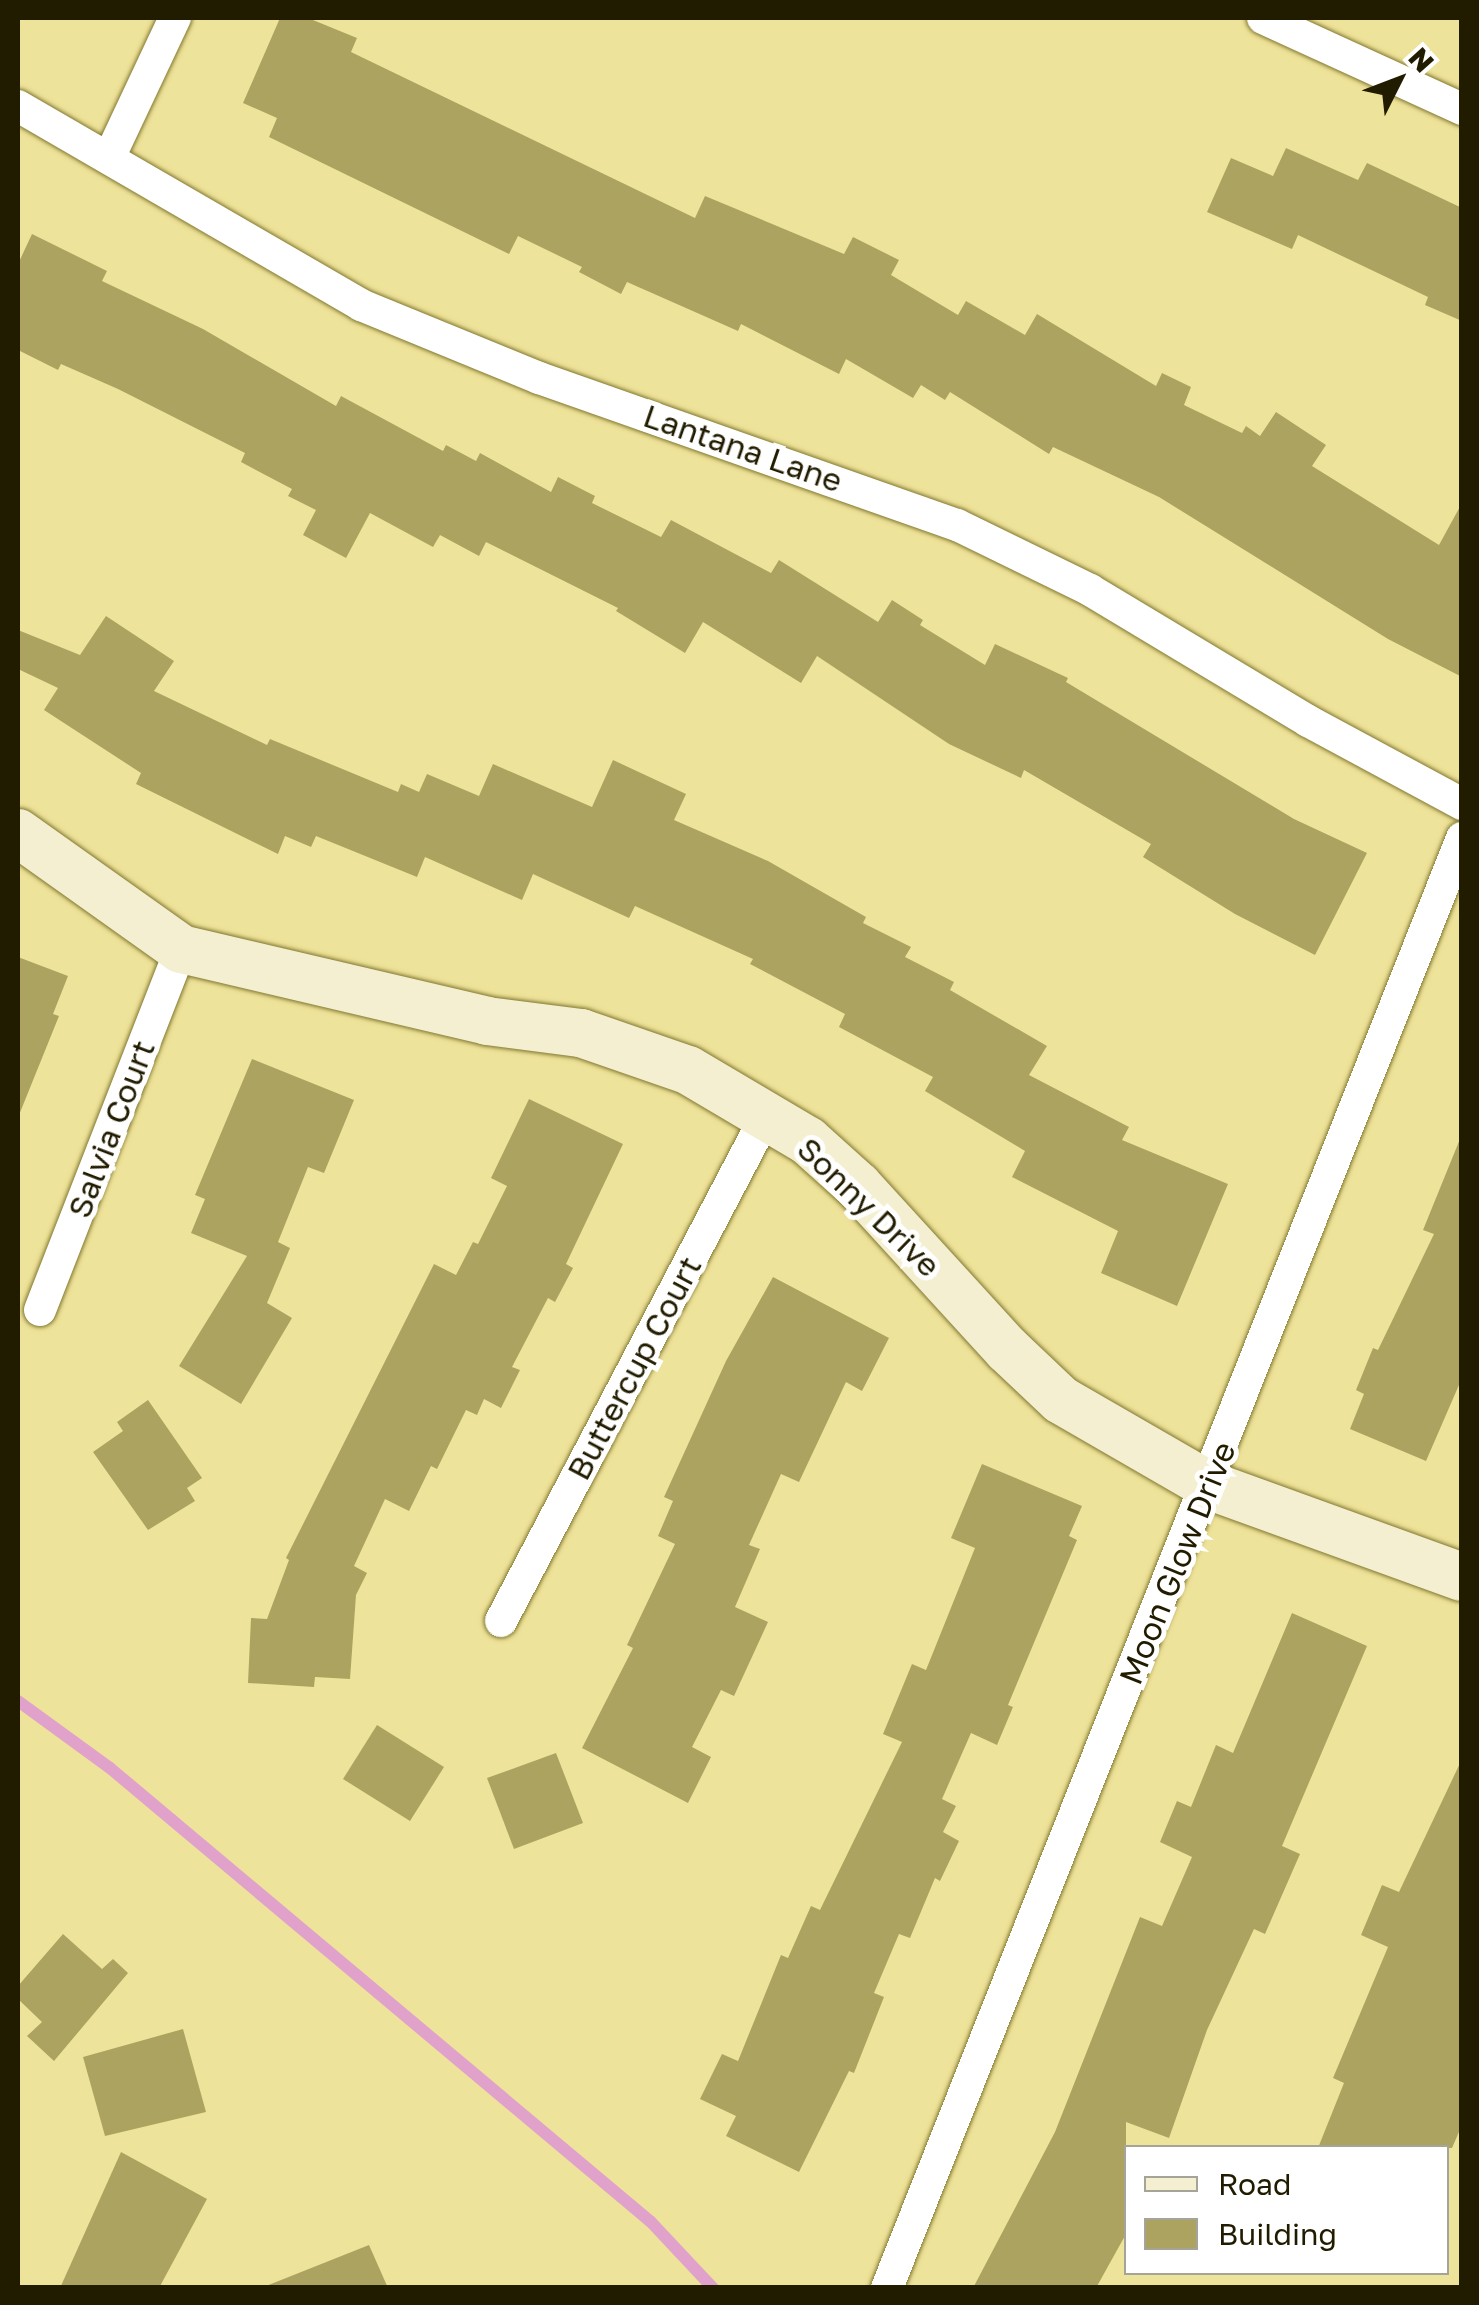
<!DOCTYPE html>
<html>
<head>
<meta charset="utf-8">
<style>
  body { margin:0 }
  #map { position:relative; width:1479px; height:2305px; overflow:hidden; background:#eee39a; font-family:"Golos Text",sans-serif }
  div>[style] { position:absolute }
  .stream>* { height:12px; margin:-6px; padding:0 6px; transform-origin:6px; border-radius:6px; background:#e0a2ca }
  .building>* { inset:0; background:#ada360 }
  .roads { filter:drop-shadow(0 0 2px #81772e) drop-shadow(0 0 2px #81772e) }
  .street>* { height:32px; margin:-16px; padding:0 16px; transform-origin:16px; border-radius:16px; background:#fff }
  .secondary>* { height:48px; margin:-24px; padding:0 24px; transform-origin:24px; border-radius:24px; background:#f4efd1 }
  span { translate:-50% -50%; white-space:nowrap; text-align:center; line-height:1.15; -webkit-text-stroke:10px #fff; paint-order:stroke }
  .street-label { font-size:32px; color:#211c00 }
  .frame { position:absolute; inset:0; border:20px solid #211c00; pointer-events:none }
  .legend { position:absolute; left:1124px; top:2145px; width:325px; height:130px; box-sizing:border-box; background:#fff; border:2px solid #a6a499; margin:0; padding:12px 18px; list-style:none; font-size:30px; color:#211c00 }
  .legend li { display:flex; align-items:center; gap:20px; height:50px }
  .legend b { width:50px; border:2px solid #a6a499 }
  .north { position:absolute; left:1349px; top:30px; width:100px; height:100px; -webkit-text-stroke:8px #fff; paint-order:stroke; rotate:48deg; font-size:28px; font-weight:700; line-height:40px; text-align:center; color:#211c00 }
  .north::after { content:''; display:block; margin:auto; width:35px; height:45px; background:#211c00; clip-path:polygon(50% 0,100% 100%,50% 72%,0 100%) }
</style>
</head>
<body>
<div id="map">
  <div class="stream">
    <i style="left:18px;top:1701px;width:114px;rotate:36.1deg"></i>
    <i style="left:110px;top:1768px;width:706px;rotate:40deg"></i>
    <i style="left:651px;top:2222px;width:91px;rotate:46.8deg"></i>
  </div>
  <div class="building">
    <i style="clip-path:polygon(280px 18px,308px 18px,357px 38px,351px 52px,695px 218px,705px 196px,844px 254px,853px 237px,899px 260px,891px 275px,958px 315px,966px 301px,1025px 335px,1037px 314px,1156px 386px,1162px 373px,1191px 387px,1184px 405px,1242px 433px,1246px 426px,1260px 436px,1276px 412px,1326px 445px,1312px 466px,1439px 545px,1462px 503px,1462px 677px,1388px 639px,1159px 497px,1053px 447px,1049px 454px,950px 392px,945px 400px,921px 385px,913px 398px,846px 359px,839px 374px,741px 324px,738px 331px,627px 282px,621px 294px,579px 272px,582px 267px,518px 236px,509px 254px,269px 137px,277px 118px,243px 103px)"></i>
    <i style="clip-path:polygon(1286px 148px,1358px 180px,1367px 163px,1462px 208px,1462px 321px,1425px 305px,1428px 297px,1298px 235px,1292px 249px,1207px 212px,1231px 158px,1273px 176px)"></i>
    <i style="clip-path:polygon(32px 234px,107px 271px,102px 281px,203px 329px,336px 406px,341px 396px,443px 451px,446px 445px,476px 461px,480px 453px,551px 492px,558px 477px,595px 496px,592px 503px,661px 537px,671px 520px,771px 573px,779px 560px,878px 622px,892px 600px,923px 620px,920px 625px,985px 665px,995px 644px,1068px 678px,1066px 682px,1294px 819px,1367px 853px,1315px 955px,1235px 914px,1143px 857px,1151px 844px,1024px 770px,1021px 778px,949px 744px,817px 656px,801px 683px,703px 622px,685px 653px,616px 611px,618px 608px,486px 542px,479px 556px,440px 535px,433px 547px,370px 513px,346px 558px,303px 535px,316px 510px,288px 496px,292px 489px,241px 462px,245px 453px,118px 389px,61px 364px,58px 370px,18px 350px,18px 264px)"></i>
    <i style="clip-path:polygon(106px 616px,174px 661px,154px 691px,267px 745px,270px 739px,398px 792px,401px 784px,419px 792px,427px 774px,479px 796px,493px 764px,592px 807px,613px 760px,686px 794px,674px 820px,768px 861px,866px 917px,863px 923px,911px 947px,905px 957px,954px 982px,950px 990px,1047px 1046px,1029px 1075px,1129px 1127px,1122px 1140px,1228px 1184px,1177px 1306px,1101px 1273px,1118px 1231px,1012px 1177px,1025px 1151px,925px 1091px,933px 1077px,839px 1027px,845px 1014px,750px 964px,753px 959px,635px 906px,629px 918px,533px 874px,522px 900px,425px 857px,417px 877px,316px 836px,311px 847px,285px 836px,278px 854px,136px 784px,141px 773px,44px 710px,58px 688px,18px 669px,18px 630px,80px 655px)"></i>
    <i style="clip-path:polygon(18px 957px,68px 976px,53px 1014px,59px 1016px,19px 1115px)"></i>
    <i style="clip-path:polygon(252px 1059px,354px 1100px,324px 1173px,308px 1167px,278px 1242px,290px 1248px,267px 1303px,292px 1318px,241px 1404px,179px 1366px,247px 1256px,191px 1233px,205px 1199px,195px 1195px)"></i>
    <i style="clip-path:polygon(529px 1099px,623px 1144px,566px 1264px,573px 1268px,555px 1302px,548px 1298px,512px 1367px,520px 1370px,501px 1408px,484px 1399px,477px 1415px,466px 1410px,437px 1469px,431px 1466px,409px 1511px,385px 1499px,354px 1566px,367px 1573px,356px 1595px,350px 1679px,315px 1677px,314px 1687px,248px 1683px,251px 1618px,267px 1619px,289px 1560px,286px 1558px,434px 1264px,456px 1275px,473px 1242px,478px 1244px,507px 1186px,491px 1178px)"></i>
    <i style="clip-path:polygon(1460px 1139px,1462px 1378px,1426px 1461px,1350px 1429px,1364px 1394px,1356px 1390px,1373px 1348px,1378px 1350px,1434px 1234px,1423px 1230px)"></i>
    <i style="clip-path:polygon(773px 1277px,889px 1338px,862px 1391px,846px 1382px,799px 1482px,781px 1474px,749px 1545px,760px 1549px,735px 1607px,768px 1622px,734px 1696px,721px 1690px,692px 1747px,711px 1757px,688px 1803px,582px 1748px,633px 1648px,627px 1645px,675px 1544px,658px 1536px,673px 1501px,664px 1497px,726px 1361px)"></i>
    <i style="clip-path:polygon(148px 1400px,202px 1478px,187px 1488px,195px 1501px,148px 1530px,93px 1452px,123px 1431px,117px 1422px)"></i>
    <i style="clip-path:polygon(982px 1464px,1082px 1506px,1069px 1536px,1077px 1540px,1008px 1705px,1013px 1707px,997px 1745px,971px 1733px,942px 1799px,956px 1806px,943px 1832px,959px 1841px,940px 1881px,935px 1878px,910px 1938px,899px 1934px,874px 1993px,884px 1997px,854px 2073px,849px 2071px,799px 2172px,726px 2136px,736px 2116px,700px 2099px,722px 2054px,738px 2061px,781px 1955px,788px 1958px,811px 1906px,820px 1910px,902px 1742px,883px 1734px,912px 1664px,926px 1670px,975px 1548px,951px 1538px)"></i>
    <i style="clip-path:polygon(1292px 1613px,1367px 1646px,1282px 1846px,1300px 1854px,1265px 1934px,1254px 1929px,1207px 2030px,1169px 2138px,1126px 2122px,1126px 2234px,1096px 2288px,973px 2288px,1055px 2132px,1140px 1917px,1162px 1926px,1192px 1857px,1160px 1842px,1177px 1801px,1191px 1807px,1216px 1745px,1233px 1753px)"></i>
    <i style="clip-path:polygon(377px 1725px,444px 1767px,410px 1821px,343px 1779px)"></i>
    <i style="clip-path:polygon(556px 1753px,583px 1823px,514px 1849px,487px 1778px)"></i>
    <i style="clip-path:polygon(1462px 1759px,1462px 2125px,1452px 2148px,1318px 2148px,1344px 2083px,1333px 2078px,1388px 1947px,1361px 1935px,1382px 1885px,1399px 1892px)"></i>
    <i style="clip-path:polygon(63px 1934px,102px 1969px,113px 1959px,128px 1973px,54px 2061px,27px 2036px,42px 2022px,18px 1999px,18px 1986px)"></i>
    <i style="clip-path:polygon(183px 2029px,206px 2112px,105px 2136px,83px 2057px)"></i>
    <i style="clip-path:polygon(121px 2152px,207px 2199px,159px 2288px,60px 2288px)"></i>
    <i style="clip-path:polygon(369px 2245px,388px 2288px,267px 2288px,266px 2286px)"></i>
  </div>
  <div class="roads">
    <div class="street">
      <i style="left:1263px;top:18px;width:219px;rotate:24.6deg"></i>
      <i style="left:18px;top:106px;width:397px;rotate:30.1deg"></i>
      <i style="left:361px;top:305px;width:192px;rotate:22.3deg"></i>
      <i style="left:539px;top:378px;width:443px;rotate:19.4deg"></i>
      <i style="left:957px;top:525px;width:148px;rotate:26deg"></i>
      <i style="left:1090px;top:590px;width:254px;rotate:31deg"></i>
      <i style="left:1308px;top:721px;width:175px;rotate:28.3deg"></i>
      <i style="left:109px;top:158px;width:155px;rotate:-64.8deg"></i>
      <i style="left:40px;top:1310px;width:388px;rotate:-68.7deg"></i>
      <i style="left:501px;top:1621px;width:570px;rotate:-62.31deg"></i>
      <i style="left:887px;top:2288px;width:1560px;rotate:-68.37deg"></i>
    </div>
    <div class="secondary">
      <i style="left:18px;top:833px;width:200px;rotate:35.4deg"></i>
      <i style="left:181px;top:949px;width:314px;rotate:13.2deg"></i>
      <i style="left:487px;top:1021px;width:95px;rotate:7.3deg"></i>
      <i style="left:581px;top:1033px;width:113px;rotate:19.1deg"></i>
      <i style="left:688px;top:1070px;width:139px;rotate:30.6deg"></i>
      <i style="left:808px;top:1141px;width:67px;rotate:42deg"></i>
      <i style="left:858px;top:1186px;width:221px;rotate:47.6deg"></i>
      <i style="left:1007px;top:1349px;width:74px;rotate:43.4deg"></i>
      <i style="left:1061px;top:1400px;width:170px;rotate:30deg"></i>
      <i style="left:1208px;top:1485px;width:270px;rotate:19.9deg"></i>
    </div>
  </div>
  <div class="street-label">
    <span style="left:743px;top:448px;rotate:19deg">Lantana Lane</span>
    <span style="left:111px;top:1129px;rotate:-69deg">Salvia Court</span>
    <span style="left:869px;top:1207px;rotate:44deg">Sonny Drive</span>
    <span style="left:634px;top:1368px;rotate:-62deg">Buttercup Court</span>
    <span style="left:1177px;top:1563px;rotate:-68deg">Moon Glow Drive</span>
  </div>
  <div class="frame"></div>
  <ul class="legend">
  <li><b style="height:12px;background:#f4efd1"></b>Road</li>
  <li><b style="height:28px;background:#ada360"></b>Building</li>
  </ul>
  <div class="north">N</div>
</div>
</body>
</html>
